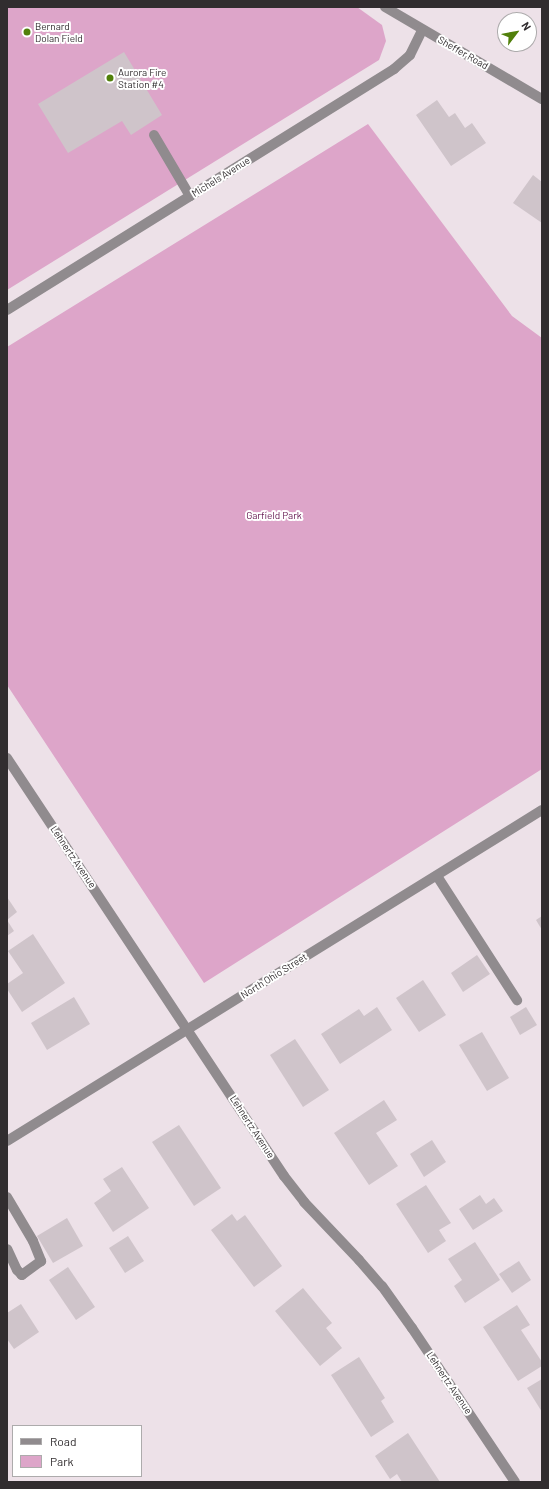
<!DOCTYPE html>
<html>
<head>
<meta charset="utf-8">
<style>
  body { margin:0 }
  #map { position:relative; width:549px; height:1489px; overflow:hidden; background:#ede1e8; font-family:Barlow,sans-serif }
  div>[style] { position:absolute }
  .green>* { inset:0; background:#dda5c9 }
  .building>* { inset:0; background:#cfc4ca }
  .minor>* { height:10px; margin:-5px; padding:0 5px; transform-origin:5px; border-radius:5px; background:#908b8e }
  .dots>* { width:11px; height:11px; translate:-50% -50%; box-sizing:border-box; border:2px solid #fff; border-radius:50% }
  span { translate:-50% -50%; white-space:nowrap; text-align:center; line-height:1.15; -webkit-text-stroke:4px #fff; paint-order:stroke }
  .poi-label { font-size:10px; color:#312d2f }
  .left { translate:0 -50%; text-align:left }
  .street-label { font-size:10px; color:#312d2f }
  .park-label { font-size:10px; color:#64164f }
  .frame { position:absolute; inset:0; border:8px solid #312d2f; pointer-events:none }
  .legend { position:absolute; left:12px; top:1425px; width:130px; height:52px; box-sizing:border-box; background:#fff; border:1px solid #adabac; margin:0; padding:5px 7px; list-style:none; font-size:12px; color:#312d2f }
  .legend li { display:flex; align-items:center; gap:8px; height:20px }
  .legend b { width:20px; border:1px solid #adabac }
  .north { position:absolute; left:497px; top:12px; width:40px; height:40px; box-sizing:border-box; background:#fff; border:1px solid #adabac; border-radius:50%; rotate:58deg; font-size:11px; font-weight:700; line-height:16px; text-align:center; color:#312d2f }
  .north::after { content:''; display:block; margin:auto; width:14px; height:18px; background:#51800b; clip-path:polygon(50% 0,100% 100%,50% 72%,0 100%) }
</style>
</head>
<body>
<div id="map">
  <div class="green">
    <i style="clip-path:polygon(7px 7px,357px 7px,382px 25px,386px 41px,379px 60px,7px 290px)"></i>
    <i style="clip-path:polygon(368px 124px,512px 316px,542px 338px,542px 769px,204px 983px,7px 685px,7px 347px)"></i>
  </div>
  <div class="building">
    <i style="clip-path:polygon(124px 52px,162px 115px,131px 135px,122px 121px,68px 153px,38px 104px)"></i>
    <i style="clip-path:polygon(437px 100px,449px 117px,455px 113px,465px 128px,472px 123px,486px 143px,451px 166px,416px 115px)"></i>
    <i style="clip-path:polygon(533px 175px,542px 182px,542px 223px,513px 203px)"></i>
    <i style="clip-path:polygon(7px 897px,17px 912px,7px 920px)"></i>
    <i style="clip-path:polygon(542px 916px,542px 930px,536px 920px)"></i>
    <i style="clip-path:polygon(7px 920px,14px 931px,7px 936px)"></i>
    <i style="clip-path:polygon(33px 934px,65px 983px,22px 1012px,7px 989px,7px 984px,23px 973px,8px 951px)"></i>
    <i style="clip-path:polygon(477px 955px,490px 974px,463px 992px,451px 973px)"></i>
    <i style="clip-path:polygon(423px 980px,446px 1015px,419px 1032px,396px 998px)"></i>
    <i style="clip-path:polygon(74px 997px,90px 1024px,47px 1050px,31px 1023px)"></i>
    <i style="clip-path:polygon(377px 1007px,392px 1030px,340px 1064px,321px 1034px,359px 1009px,364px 1016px)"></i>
    <i style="clip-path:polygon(526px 1007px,537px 1025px,520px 1035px,510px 1017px)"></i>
    <i style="clip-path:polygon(482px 1032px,509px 1078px,487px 1091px,459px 1045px)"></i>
    <i style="clip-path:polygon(295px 1039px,329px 1090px,303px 1107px,270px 1055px)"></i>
    <i style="clip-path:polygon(384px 1100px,397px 1120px,376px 1133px,398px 1166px,369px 1185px,334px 1133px)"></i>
    <i style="clip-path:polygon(179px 1125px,221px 1188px,194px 1206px,152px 1142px)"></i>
    <i style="clip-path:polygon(432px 1140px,446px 1162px,424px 1177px,410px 1154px)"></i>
    <i style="clip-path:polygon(122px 1167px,149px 1208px,113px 1232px,94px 1203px,111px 1191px,103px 1179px)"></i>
    <i style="clip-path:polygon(426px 1185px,451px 1223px,439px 1230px,446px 1241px,428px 1253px,396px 1204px)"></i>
    <i style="clip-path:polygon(480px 1195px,486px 1204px,494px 1198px,503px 1211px,473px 1230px,459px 1209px)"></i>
    <i style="clip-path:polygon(232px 1214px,237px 1221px,245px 1215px,282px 1266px,254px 1287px,211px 1230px)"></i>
    <i style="clip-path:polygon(67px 1218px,83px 1246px,53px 1263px,37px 1236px)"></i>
    <i style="clip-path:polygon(128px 1236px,144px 1261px,125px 1273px,109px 1248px)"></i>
    <i style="clip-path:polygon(475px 1242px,500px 1280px,465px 1303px,454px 1286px,462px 1280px,448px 1259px)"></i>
    <i style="clip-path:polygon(519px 1261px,531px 1280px,512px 1293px,499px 1274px)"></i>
    <i style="clip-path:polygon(68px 1267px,95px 1307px,76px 1320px,49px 1280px)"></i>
    <i style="clip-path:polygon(303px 1288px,332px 1323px,326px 1328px,342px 1348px,320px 1366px,275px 1311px)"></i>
    <i style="clip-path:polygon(21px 1304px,39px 1332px,14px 1349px,7px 1339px,7px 1313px)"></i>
    <i style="clip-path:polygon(517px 1305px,530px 1325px,521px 1330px,542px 1362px,542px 1366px,518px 1381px,483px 1327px)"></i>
    <i style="clip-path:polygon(359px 1357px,385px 1398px,381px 1401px,394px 1422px,371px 1437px,331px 1375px)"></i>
    <i style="clip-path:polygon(542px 1379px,542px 1412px,527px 1388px)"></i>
    <i style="clip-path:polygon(408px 1433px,440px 1482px,402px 1482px,397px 1474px,390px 1479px,375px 1456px)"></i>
  </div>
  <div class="minor">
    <i style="left:385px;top:7px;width:182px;rotate:30.4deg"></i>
    <i style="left:154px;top:135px;width:71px;rotate:59.5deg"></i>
    <i style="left:7px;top:310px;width:456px;rotate:-31.9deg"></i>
    <i style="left:394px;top:69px;width:21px;rotate:-41deg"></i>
    <i style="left:410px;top:55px;width:28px;rotate:-64deg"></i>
    <i style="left:7px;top:758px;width:501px;rotate:56.47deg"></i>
    <i style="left:284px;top:1176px;width:33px;rotate:52deg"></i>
    <i style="left:304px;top:1202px;width:80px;rotate:46.5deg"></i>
    <i style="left:359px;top:1260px;width:35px;rotate:49deg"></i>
    <i style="left:382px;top:1286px;width:52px;rotate:54.5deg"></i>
    <i style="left:412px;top:1328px;width:185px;rotate:56.2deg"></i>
    <i style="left:437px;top:876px;width:148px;rotate:57.2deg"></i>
    <i style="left:7px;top:1141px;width:629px;rotate:-31.74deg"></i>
    <i style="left:7px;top:1197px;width:51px;rotate:59.4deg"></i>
    <i style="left:33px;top:1241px;width:22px;rotate:68deg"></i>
    <i style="left:41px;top:1261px;width:24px;rotate:144deg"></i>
    <i style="left:22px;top:1275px;width:7px;rotate:-135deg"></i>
    <i style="left:17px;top:1270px;width:23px;rotate:-115deg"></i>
  </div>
  <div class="dots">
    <i style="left:27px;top:32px;background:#51800b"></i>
    <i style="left:110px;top:78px;background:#51800b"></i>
  </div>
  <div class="poi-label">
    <span class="left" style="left:35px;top:32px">Bernard<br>Dolan Field</span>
    <span class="left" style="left:118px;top:78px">Aurora Fire<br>Station #4</span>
  </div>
  <div class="street-label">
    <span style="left:463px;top:53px;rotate:30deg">Sheffer Road</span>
    <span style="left:221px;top:177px;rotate:-32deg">Michels Avenue</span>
    <span style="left:73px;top:857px;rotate:56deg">Lehnertz Avenue</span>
    <span style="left:274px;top:976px;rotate:-32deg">North Ohio Street</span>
    <span style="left:252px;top:1127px;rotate:57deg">Lehnertz Avenue</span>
    <span style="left:449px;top:1383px;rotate:56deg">Lehnertz Avenue</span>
  </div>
  <div class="park-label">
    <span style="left:274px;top:516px">Garfield Park</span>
  </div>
  <div class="frame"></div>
  <ul class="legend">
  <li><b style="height:5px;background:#908b8e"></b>Road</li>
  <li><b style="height:11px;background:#dda5c9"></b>Park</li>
  </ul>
  <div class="north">N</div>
</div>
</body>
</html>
